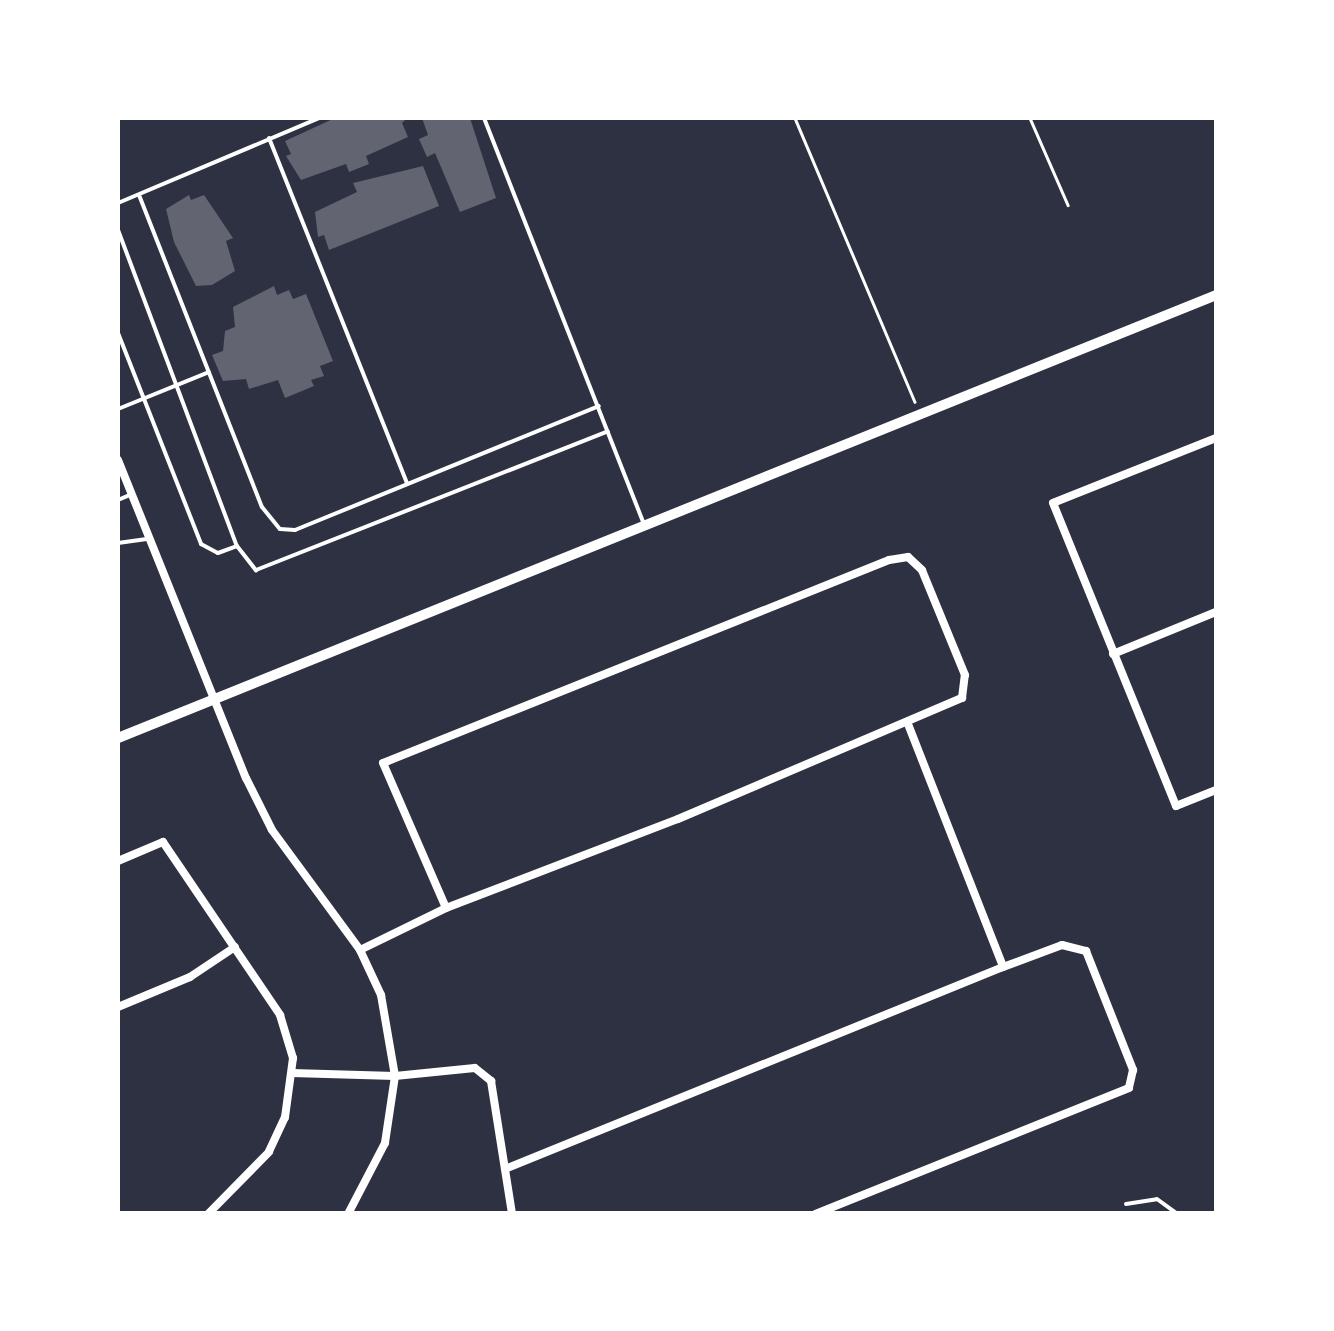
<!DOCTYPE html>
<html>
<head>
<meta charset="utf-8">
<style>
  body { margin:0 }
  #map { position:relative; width:1334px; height:1331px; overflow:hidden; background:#2d3142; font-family:"Titillium Web",sans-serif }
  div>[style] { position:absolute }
  .building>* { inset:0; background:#626471 }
  .path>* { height:2.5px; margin:-1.25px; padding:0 1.25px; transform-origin:1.25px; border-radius:1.25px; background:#fff }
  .service>* { height:4px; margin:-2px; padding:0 2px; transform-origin:2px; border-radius:2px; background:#fff }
  .minor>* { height:8px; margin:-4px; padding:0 4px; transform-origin:4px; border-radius:4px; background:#fff }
  .tertiary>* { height:10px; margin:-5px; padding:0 5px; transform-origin:5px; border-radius:5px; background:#fff }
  span { translate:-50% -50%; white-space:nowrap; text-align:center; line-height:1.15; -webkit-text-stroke:10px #fff; paint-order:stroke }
  .frame { position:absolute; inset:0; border:120px solid #fff; pointer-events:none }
</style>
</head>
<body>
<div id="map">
  <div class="building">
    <i style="clip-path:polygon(335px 118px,407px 118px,402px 123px,408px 137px,366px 156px,369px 164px,349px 172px,346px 164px,301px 180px,286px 156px,291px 154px,285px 141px)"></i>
    <i style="clip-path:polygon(422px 118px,470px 118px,496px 198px,460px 212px,435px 153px,427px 157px,419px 139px,428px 135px)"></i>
    <i style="clip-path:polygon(423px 166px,439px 206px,329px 250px,324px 235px,318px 237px,315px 212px,357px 192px,353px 183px)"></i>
    <i style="clip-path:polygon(189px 195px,191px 200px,204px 195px,233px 238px,226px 241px,235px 271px,212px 285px,196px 286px,174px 242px,166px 209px)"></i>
    <i style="clip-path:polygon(274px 286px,277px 295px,289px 290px,293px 299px,306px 294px,333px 361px,320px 366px,324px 376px,311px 380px,314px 386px,285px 398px,278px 380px,249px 389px,246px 379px,223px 381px,212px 355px,223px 351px,225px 331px,235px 327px,233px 307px)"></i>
  </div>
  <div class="path">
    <i style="left:795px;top:118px;width:308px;rotate:67.1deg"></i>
    <i style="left:1030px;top:118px;width:95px;rotate:66.4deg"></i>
  </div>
  <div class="service">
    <i style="left:484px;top:118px;width:436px;rotate:68.5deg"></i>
    <i style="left:269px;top:138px;width:372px;rotate:68.2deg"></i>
    <i style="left:139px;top:195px;width:335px;rotate:68.5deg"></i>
    <i style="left:262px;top:507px;width:28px;rotate:51deg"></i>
    <i style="left:280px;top:529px;width:15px;rotate:4deg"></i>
    <i style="left:295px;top:530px;width:328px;rotate:-22.2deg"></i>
    <i style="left:118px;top:203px;width:218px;rotate:-22.9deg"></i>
    <i style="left:118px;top:230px;width:338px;rotate:69.4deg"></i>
    <i style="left:118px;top:333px;width:227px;rotate:68.5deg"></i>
    <i style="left:201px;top:544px;width:19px;rotate:28deg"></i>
    <i style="left:218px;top:553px;width:20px;rotate:-20deg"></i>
    <i style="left:237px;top:546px;width:31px;rotate:52deg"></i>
    <i style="left:256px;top:570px;width:378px;rotate:-21.5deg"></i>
    <i style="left:118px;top:409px;width:98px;rotate:-22.1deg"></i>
    <i style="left:118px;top:500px;width:13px;rotate:-23deg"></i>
    <i style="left:118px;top:543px;width:29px;rotate:-8deg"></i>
    <i style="left:1126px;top:1204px;width:31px;rotate:-9deg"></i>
    <i style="left:1157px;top:1199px;width:26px;rotate:36deg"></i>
  </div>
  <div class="minor">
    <i style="left:1216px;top:438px;width:175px;rotate:158.3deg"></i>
    <i style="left:1053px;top:503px;width:327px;rotate:67.9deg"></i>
    <i style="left:1176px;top:806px;width:43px;rotate:-21.8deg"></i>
    <i style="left:118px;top:460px;width:343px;rotate:68.1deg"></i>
    <i style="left:246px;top:778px;width:58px;rotate:63.4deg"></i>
    <i style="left:272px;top:830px;width:149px;rotate:53.7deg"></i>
    <i style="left:360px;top:950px;width:50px;rotate:65deg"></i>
    <i style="left:381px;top:995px;width:82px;rotate:80.2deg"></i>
    <i style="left:395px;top:1076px;width:68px;rotate:98.5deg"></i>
    <i style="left:385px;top:1143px;width:80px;rotate:117.5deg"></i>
    <i style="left:1113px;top:654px;width:111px;rotate:-22.2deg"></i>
    <i style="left:908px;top:724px;width:261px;rotate:68.6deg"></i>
    <i style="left:118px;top:861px;width:49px;rotate:-22.9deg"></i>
    <i style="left:163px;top:842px;width:209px;rotate:55.9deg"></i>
    <i style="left:280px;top:1015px;width:45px;rotate:73.2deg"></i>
    <i style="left:293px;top:1058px;width:60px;rotate:97.7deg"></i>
    <i style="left:285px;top:1117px;width:38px;rotate:115deg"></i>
    <i style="left:269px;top:1152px;width:87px;rotate:134.5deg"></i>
    <i style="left:360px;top:950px;width:96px;rotate:-26deg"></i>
    <i style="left:446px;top:908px;width:248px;rotate:-21deg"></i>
    <i style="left:678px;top:819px;width:309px;rotate:-23.1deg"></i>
    <i style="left:962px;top:698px;width:23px;rotate:-83deg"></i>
    <i style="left:965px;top:675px;width:113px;rotate:-112.3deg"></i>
    <i style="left:922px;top:570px;width:19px;rotate:-137deg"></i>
    <i style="left:908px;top:557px;width:19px;rotate:171deg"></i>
    <i style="left:889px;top:560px;width:545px;rotate:158.14deg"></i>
    <i style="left:383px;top:763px;width:158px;rotate:66.5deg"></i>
    <i style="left:118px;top:1007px;width:78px;rotate:-22.6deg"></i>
    <i style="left:190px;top:977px;width:54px;rotate:-33.7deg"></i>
    <i style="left:292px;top:1073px;width:103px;rotate:1.7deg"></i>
    <i style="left:395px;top:1076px;width:80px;rotate:-5.7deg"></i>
    <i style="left:475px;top:1068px;width:21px;rotate:39deg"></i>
    <i style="left:491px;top:1081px;width:135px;rotate:81deg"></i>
    <i style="left:505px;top:1169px;width:537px;rotate:-22.08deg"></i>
    <i style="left:1003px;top:967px;width:63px;rotate:-20.4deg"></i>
    <i style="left:1062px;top:945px;width:25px;rotate:14deg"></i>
    <i style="left:1086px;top:951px;width:128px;rotate:68.4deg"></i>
    <i style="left:1133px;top:1070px;width:18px;rotate:103deg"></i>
    <i style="left:1129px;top:1088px;width:338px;rotate:158.1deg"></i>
  </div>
  <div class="tertiary">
    <i style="left:118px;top:738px;width:1184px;rotate:-21.97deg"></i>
  </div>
  <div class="frame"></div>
</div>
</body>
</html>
